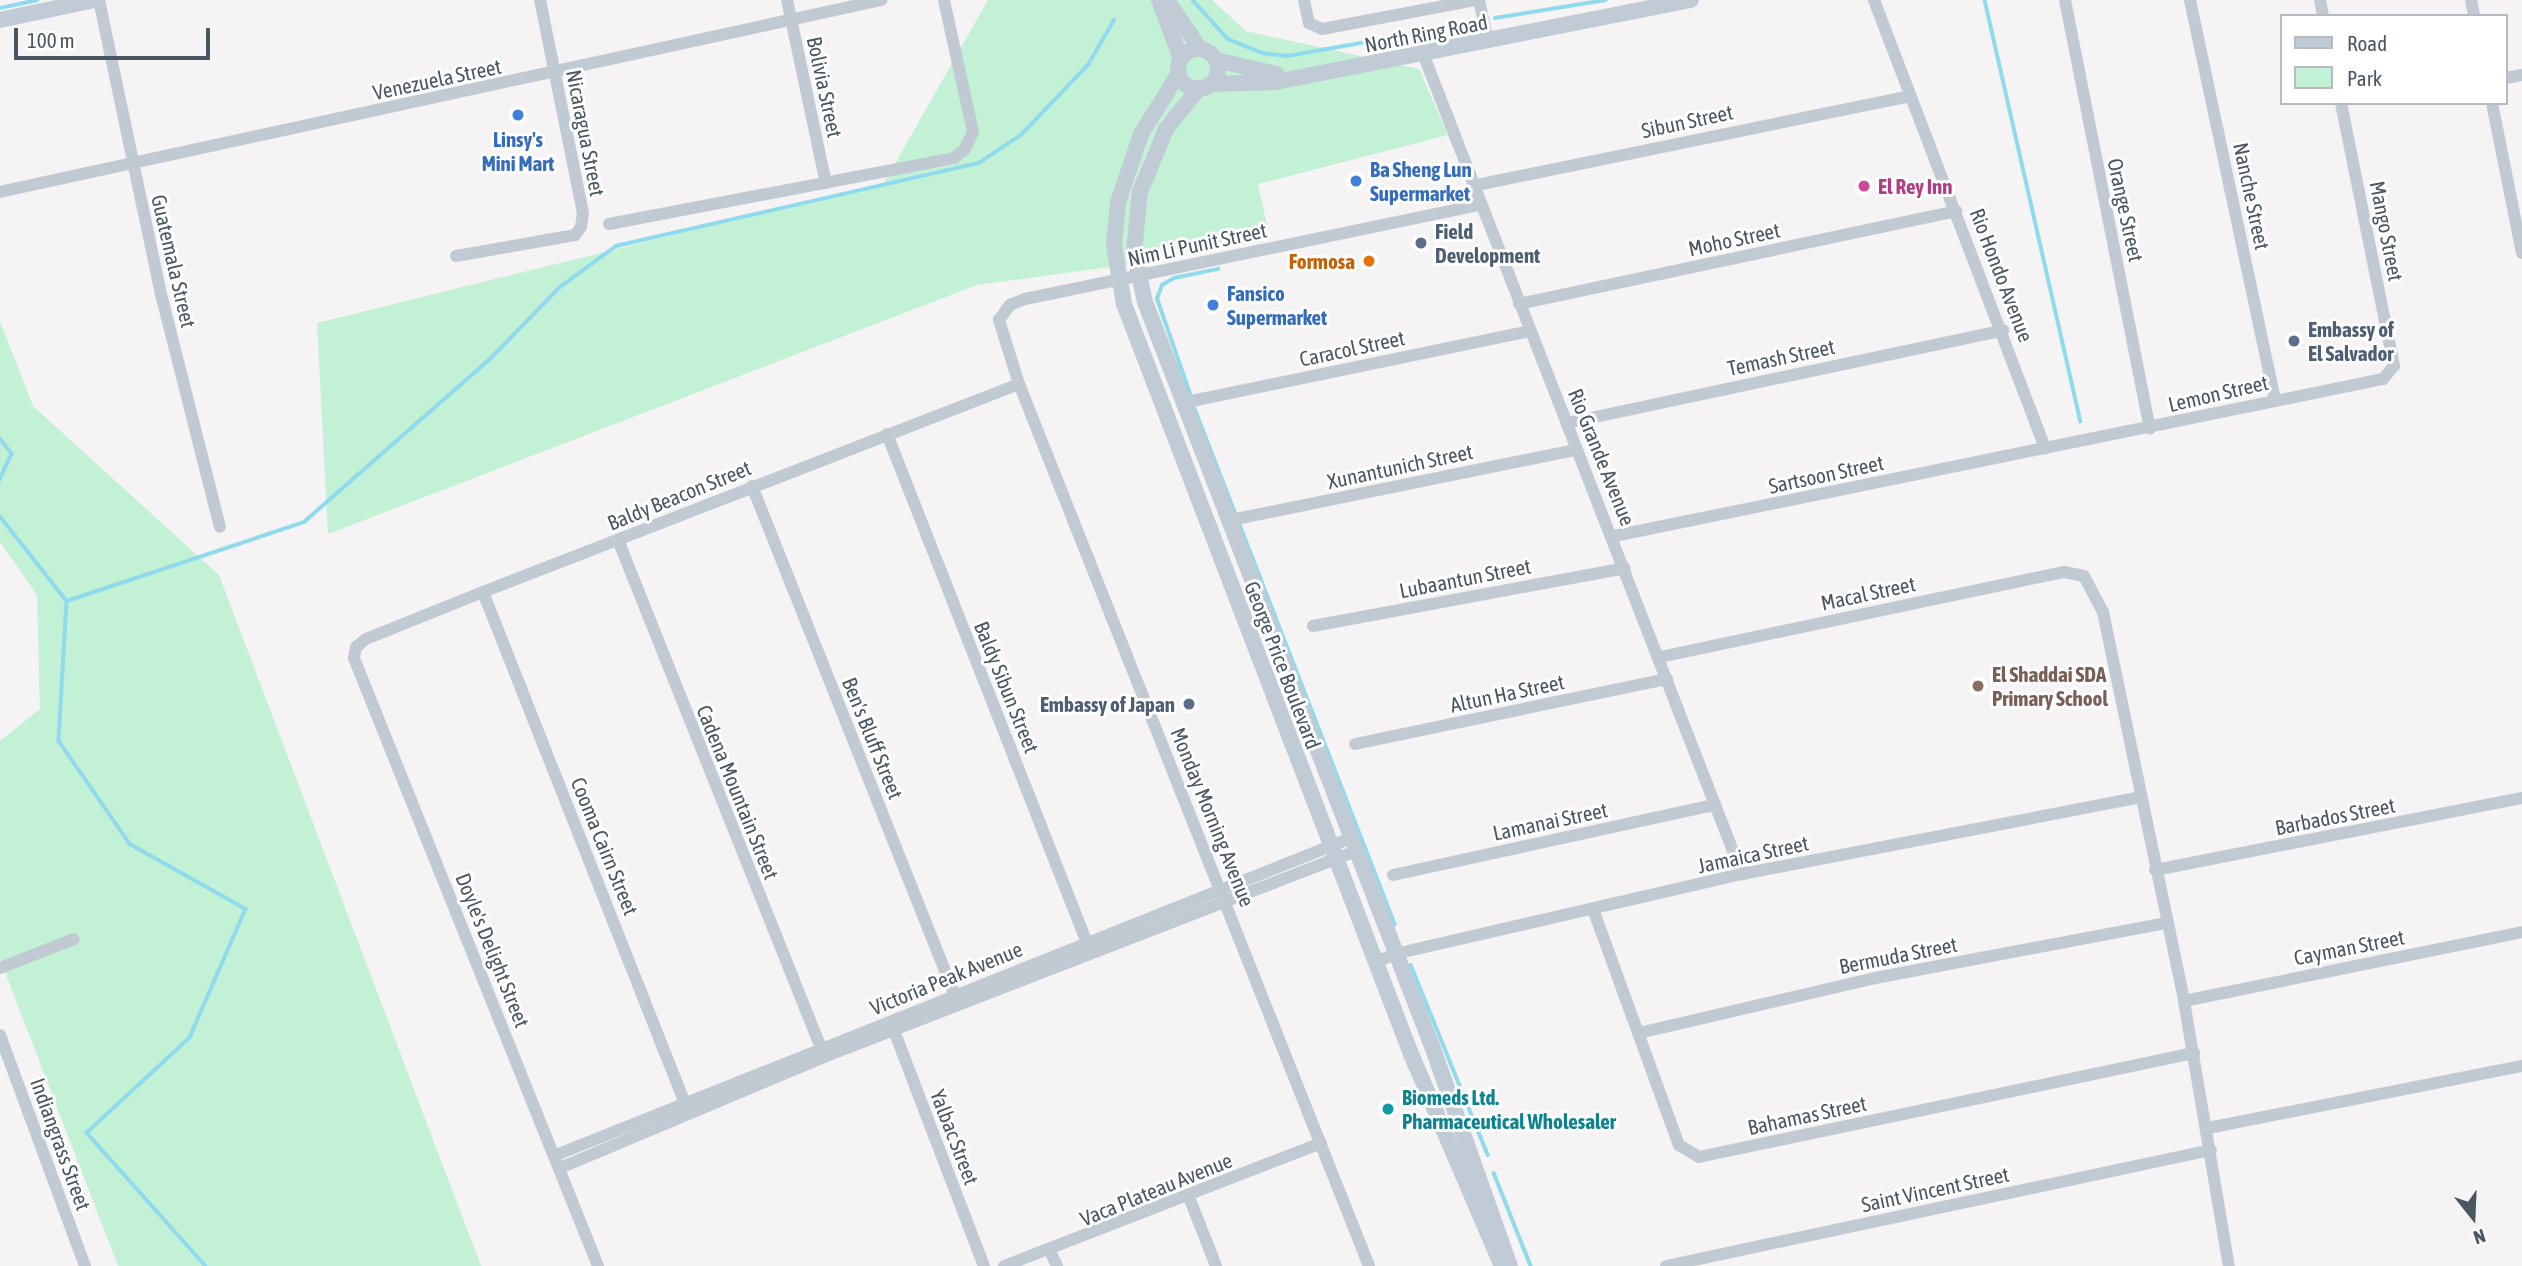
<!DOCTYPE html>
<html>
<head>
<meta charset="utf-8">
<style>
  body { margin:0 }
  #map { position:relative; width:2522px; height:1266px; overflow:hidden; background:#f5f3f3; font-family:"Asap Condensed",sans-serif }
  div>[style] { position:absolute }
  .green>* { inset:0; background:#c3f1d5 }
  .stream>* { height:3.5px; margin:-1.75px; padding:0 1.75px; transform-origin:1.75px; border-radius:1.75px; background:#90daee }
  .street>* { height:12px; margin:-6px; padding:0 6px; transform-origin:6px; border-radius:6px; background:#c1cad2 }
  .secondary>* { height:16px; margin:-8px; padding:0 8px; transform-origin:8px; border-radius:8px; background:#c1cbd6 }
  .secondary>.ring { margin:-8px; padding:0; box-sizing:content-box; background:none; border:16px solid #c1cbd6; border-radius:50% }
  .dots>* { width:19px; height:19px; translate:-50% -50%; box-sizing:border-box; border:4px solid #fff; border-radius:50% }
  span { translate:-50% -50%; white-space:nowrap; text-align:center; line-height:1.15; -webkit-text-stroke:6px #fff; paint-order:stroke }
  .street-label { font-size:21px; color:#4a5661 }
  .shop-label { font-size:21px; color:#366cbe; font-weight:700 }
  .left { translate:0 -50%; text-align:left }
  .hotel-label { font-size:21px; color:#b23c85; font-weight:700 }
  .service-label { font-size:21px; color:#4e5e75; font-weight:700 }
  .right { translate:-100% -50%; text-align:right }
  .food-label { font-size:21px; color:#c56008; font-weight:700 }
  .education-label { font-size:21px; color:#785e54; font-weight:700 }
  .culture-label { font-size:21px; color:#0d838f; font-weight:700 }
  .legend { position:absolute; left:2280px; top:14px; width:228px; height:91px; box-sizing:border-box; background:#fff; border:2px solid #b7bbc0; margin:0; padding:9px 12px; list-style:none; font-size:21px; color:#4a5661 }
  .legend li { display:flex; align-items:center; gap:14px; height:35px }
  .legend b { width:35px; border:2px solid #b7bbc0 }
  .north { position:absolute; left:2438px; top:1182px; width:70px; height:70px; -webkit-text-stroke:5px #fff; paint-order:stroke; rotate:162deg; font-size:19px; font-weight:700; line-height:28px; text-align:center; color:#4a5661 }
  .north::after { content:''; display:block; margin:auto; width:24px; height:32px; background:#4a5661; clip-path:polygon(50% 0,100% 100%,50% 72%,0 100%) }
  .scale { position:absolute; left:14px; top:28px; width:196px; height:32px; box-sizing:border-box; border:4px solid #4a5661; border-top:0; padding-left:9px; font-size:21px; line-height:24px; white-space:nowrap; color:#4a5661; -webkit-text-stroke:5px #fff; paint-order:stroke }
</style>
</head>
<body>
<div id="map">
  <div class="green">
    <i style="clip-path:polygon(988px 0,1212px 0,1246px 31px,1419px 69px,1448px 135px,1258px 184px,1268px 230px,1146px 262px,977px 285px,328px 534px,317px 323px,884px 183px)"></i>
    <i style="clip-path:polygon(0 321px,33px 406px,219px 575px,481px 1266px,118px 1266px,0 959px,0 741px,40px 709px,37px 595px,0 542px)"></i>
  </div>
  <div class="stream">
    <i style="left:1193px;top:0;width:52px;rotate:48.1deg"></i>
    <i style="left:1228px;top:39px;width:37px;rotate:22deg"></i>
    <i style="left:1262px;top:53px;width:25px;rotate:7deg"></i>
    <i style="left:1287px;top:56px;width:190px;rotate:-10deg"></i>
    <i style="left:1985px;top:0;width:432px;rotate:77.2deg"></i>
    <i style="left:0;top:8px;width:38px;rotate:-12deg"></i>
    <i style="left:1495px;top:18px;width:112px;rotate:-9.2deg"></i>
    <i style="left:1191px;top:397px;width:104px;rotate:-109.1deg"></i>
    <i style="left:1157px;top:299px;width:15px;rotate:-70deg"></i>
    <i style="left:1162px;top:285px;width:14px;rotate:-30deg"></i>
    <i style="left:1174px;top:278px;width:45px;rotate:-11.6deg"></i>
    <i style="left:1193px;top:404px;width:558px;rotate:68.77deg"></i>
    <i style="left:0;top:438px;width:20px;rotate:53deg"></i>
    <i style="left:12px;top:454px;width:29px;rotate:115deg"></i>
    <i style="left:0;top:516px;width:108px;rotate:51.8deg"></i>
    <i style="left:67px;top:601px;width:140px;rotate:93.3deg"></i>
    <i style="left:59px;top:741px;width:125px;rotate:55.4deg"></i>
    <i style="left:130px;top:844px;width:133px;rotate:29.3deg"></i>
    <i style="left:246px;top:909px;width:141px;rotate:113.5deg"></i>
    <i style="left:190px;top:1038px;width:140px;rotate:137.3deg"></i>
    <i style="left:87px;top:1133px;width:178px;rotate:48.2deg"></i>
    <i style="left:67px;top:601px;width:250px;rotate:-18.4deg"></i>
    <i style="left:304px;top:522px;width:246px;rotate:-41.2deg"></i>
    <i style="left:489px;top:360px;width:100px;rotate:-45.8deg"></i>
    <i style="left:559px;top:288px;width:71px;rotate:-36.4deg"></i>
    <i style="left:616px;top:246px;width:372px;rotate:-12.9deg"></i>
    <i style="left:979px;top:163px;width:50px;rotate:-33.7deg"></i>
    <i style="left:1021px;top:135px;width:97px;rotate:-46.3deg"></i>
    <i style="left:1088px;top:65px;width:52px;rotate:-60deg"></i>
    <i style="left:1411px;top:965px;width:205px;rotate:67.9deg"></i>
    <i style="left:1494px;top:1173px;width:100px;rotate:68.3deg"></i>
  </div>
  <div class="street">
    <i style="left:99px;top:0;width:305px;rotate:78.1deg"></i>
    <i style="left:162px;top:298px;width:236px;rotate:75.8deg"></i>
    <i style="left:787px;top:0;width:187px;rotate:78deg"></i>
    <i style="left:1304px;top:0;width:24px;rotate:78deg"></i>
    <i style="left:1309px;top:23px;width:14px;rotate:25deg"></i>
    <i style="left:1322px;top:29px;width:157px;rotate:-10.7deg"></i>
    <i style="left:1479px;top:0;width:43px;rotate:77.9deg"></i>
    <i style="left:1874px;top:0;width:480px;rotate:69.1deg"></i>
    <i style="left:2065px;top:0;width:437px;rotate:78.8deg"></i>
    <i style="left:2190px;top:0;width:409px;rotate:78deg"></i>
    <i style="left:2320px;top:0;width:16px;rotate:79deg"></i>
    <i style="left:2471px;top:0;width:16px;rotate:79deg"></i>
    <i style="left:1424px;top:56px;width:878px;rotate:68.76deg"></i>
    <i style="left:2506px;top:78px;width:16px;rotate:-11deg"></i>
    <i style="left:2492px;top:103px;width:153px;rotate:78.7deg"></i>
    <i style="left:1472px;top:186px;width:446px;rotate:-11.6deg"></i>
    <i style="left:0;top:192px;width:902px;rotate:-12.29deg"></i>
    <i style="left:609px;top:224px;width:351px;rotate:-10.8deg"></i>
    <i style="left:954px;top:158px;width:13px;rotate:-39deg"></i>
    <i style="left:964px;top:150px;width:20px;rotate:-63deg"></i>
    <i style="left:973px;top:132px;width:135px;rotate:-102.4deg"></i>
    <i style="left:456px;top:256px;width:121px;rotate:-10deg"></i>
    <i style="left:575px;top:235px;width:10px;rotate:-53deg"></i>
    <i style="left:581px;top:227px;width:14px;rotate:-82deg"></i>
    <i style="left:583px;top:213px;width:217px;rotate:-101.4deg"></i>
    <i style="left:1519px;top:304px;width:447px;rotate:-12deg"></i>
    <i style="left:1182px;top:403px;width:355px;rotate:-11.7deg"></i>
    <i style="left:1567px;top:423px;width:446px;rotate:-12deg"></i>
    <i style="left:887px;top:434px;width:552px;rotate:68.55deg"></i>
    <i style="left:752px;top:486px;width:554px;rotate:68.29deg"></i>
    <i style="left:1231px;top:520px;width:352px;rotate:-11.5deg"></i>
    <i style="left:1614px;top:536px;width:785px;rotate:-11.54deg"></i>
    <i style="left:2383px;top:379px;width:17px;rotate:-50deg"></i>
    <i style="left:2394px;top:366px;width:268px;rotate:-101.4deg"></i>
    <i style="left:618px;top:540px;width:552px;rotate:68.22deg"></i>
    <i style="left:483px;top:592px;width:558px;rotate:68.45deg"></i>
    <i style="left:1313px;top:626px;width:317px;rotate:-10.5deg"></i>
    <i style="left:1660px;top:657px;width:413px;rotate:-11.9deg"></i>
    <i style="left:2064px;top:572px;width:20px;rotate:11deg"></i>
    <i style="left:2084px;top:576px;width:41px;rotate:62.2deg"></i>
    <i style="left:2103px;top:612px;width:397px;rotate:78.2deg"></i>
    <i style="left:2184px;top:1001px;width:269px;rotate:80.4deg"></i>
    <i style="left:1355px;top:744px;width:319px;rotate:-11.8deg"></i>
    <i style="left:2155px;top:870px;width:374px;rotate:-11.1deg"></i>
    <i style="left:1393px;top:875px;width:330px;rotate:-12.3deg"></i>
    <i style="left:1593px;top:909px;width:251px;rotate:70deg"></i>
    <i style="left:1679px;top:1145px;width:23px;rotate:31deg"></i>
    <i style="left:1699px;top:1157px;width:506px;rotate:-11.87deg"></i>
    <i style="left:1376px;top:962px;width:21px;rotate:-23deg"></i>
    <i style="left:1395px;top:954px;width:356px;rotate:-13deg"></i>
    <i style="left:1742px;top:874px;width:406px;rotate:-10.9deg"></i>
    <i style="left:0;top:968px;width:79px;rotate:-21.4deg"></i>
    <i style="left:2184px;top:1001px;width:345px;rotate:-11.5deg"></i>
    <i style="left:893px;top:1028px;width:255px;rotate:69.1deg"></i>
    <i style="left:1639px;top:1033px;width:242px;rotate:-13.1deg"></i>
    <i style="left:1875px;top:978px;width:297px;rotate:-10.7deg"></i>
    <i style="left:0;top:1035px;width:246px;rotate:69.8deg"></i>
    <i style="left:2208px;top:1128px;width:320px;rotate:-11.2deg"></i>
    <i style="left:556px;top:1155px;width:856px;rotate:-21.74deg"></i>
    <i style="left:560px;top:1168px;width:286px;rotate:-22.8deg"></i>
    <i style="left:824px;top:1057px;width:570px;rotate:-21.17deg"></i>
    <i style="left:1189px;top:1197px;width:74px;rotate:68.6deg"></i>
    <i style="left:1050px;top:1251px;width:17px;rotate:65deg"></i>
    <i style="left:598px;top:1266px;width:655px;rotate:-111.87deg"></i>
    <i style="left:354px;top:658px;width:11px;rotate:-80deg"></i>
    <i style="left:356px;top:647px;width:13px;rotate:-39deg"></i>
    <i style="left:366px;top:639px;width:126px;rotate:-21.9deg"></i>
    <i style="left:483px;top:592px;width:575px;rotate:-21.21deg"></i>
    <i style="left:1004px;top:1266px;width:340px;rotate:-21.2deg"></i>
    <i style="left:1369px;top:1266px;width:949px;rotate:-111.64deg"></i>
    <i style="left:1019px;top:384px;width:67px;rotate:-107.4deg"></i>
    <i style="left:999px;top:320px;width:19px;rotate:-54deg"></i>
    <i style="left:1010px;top:305px;width:16px;rotate:-22deg"></i>
    <i style="left:1025px;top:299px;width:463px;rotate:-11.7deg"></i>
    <i style="left:1666px;top:1266px;width:557px;rotate:-12.02deg"></i>
  </div>
  <div class="secondary">
    <i style="left:1159px;top:0;width:63px;rotate:69.6deg"></i>
    <i style="left:1167px;top:0;width:59px;rotate:56deg"></i>
    <i style="left:0;top:20px;width:97px;rotate:-11.9deg"></i>
    <i class="ring" style="left:1178px;top:49px;width:24px;height:24px"></i>
    <i style="left:1216px;top:60px;width:62px;rotate:13.1deg"></i>
    <i style="left:1179px;top:73px;width:72px;rotate:121.9deg"></i>
    <i style="left:1141px;top:134px;width:72px;rotate:108.7deg"></i>
    <i style="left:1118px;top:202px;width:43px;rotate:95.3deg"></i>
    <i style="left:1114px;top:245px;width:60px;rotate:80.4deg"></i>
    <i style="left:1124px;top:304px;width:803px;rotate:69.06deg"></i>
    <i style="left:1411px;top:1054px;width:231px;rotate:66.8deg"></i>
    <i style="left:1210px;top:84px;width:66px;rotate:-1.7deg"></i>
    <i style="left:1276px;top:82px;width:423px;rotate:-11.2deg"></i>
    <i style="left:1199px;top:88px;width:53px;rotate:128.8deg"></i>
    <i style="left:1166px;top:129px;width:68px;rotate:112.4deg"></i>
    <i style="left:1140px;top:192px;width:59px;rotate:95.8deg"></i>
    <i style="left:1134px;top:251px;width:52px;rotate:77.8deg"></i>
    <i style="left:1145px;top:302px;width:797px;rotate:68.91deg"></i>
    <i style="left:1432px;top:1046px;width:233px;rotate:70.5deg"></i>
  </div>
  <div class="dots">
    <i style="left:518px;top:115px;background:#3f7fe0"></i>
    <i style="left:1356px;top:181px;background:#3f7fe0"></i>
    <i style="left:1864px;top:186px;background:#d1479c"></i>
    <i style="left:1421px;top:243px;background:#5c6f8a"></i>
    <i style="left:1369px;top:261px;background:#e8710a"></i>
    <i style="left:1213px;top:305px;background:#3f7fe0"></i>
    <i style="left:2294px;top:341px;background:#5c6f8a"></i>
    <i style="left:1978px;top:686px;background:#8d6e63"></i>
    <i style="left:1189px;top:704px;background:#5c6f8a"></i>
    <i style="left:1388px;top:1109px;background:#0f9aa8"></i>
  </div>
  <div class="street-label">
    <span style="left:1426px;top:33px;rotate:-11deg">North Ring Road</span>
    <span style="left:437px;top:79px;rotate:-12deg">Venezuela Street</span>
    <span style="left:825px;top:87px;rotate:78deg">Bolivia Street</span>
    <span style="left:1687px;top:121px;rotate:-12deg">Sibun Street</span>
    <span style="left:586px;top:133px;rotate:79deg">Nicaragua Street</span>
    <span style="left:2252px;top:196px;rotate:78deg">Nanche Street</span>
    <span style="left:2126px;top:210px;rotate:78deg">Orange Street</span>
    <span style="left:2387px;top:231px;rotate:79deg">Mango Street</span>
    <span style="left:1734px;top:239px;rotate:-12deg">Moho Street</span>
    <span style="left:1197px;top:244px;rotate:-12deg">Nim Li Punit Street</span>
    <span style="left:174px;top:261px;rotate:77deg">Guatemala Street</span>
    <span style="left:2002px;top:275px;rotate:69deg">Rio Hondo Avenue</span>
    <span style="left:1352px;top:348px;rotate:-12deg">Caracol Street</span>
    <span style="left:1781px;top:357px;rotate:-12deg">Temash Street</span>
    <span style="left:2218px;top:393px;rotate:-13deg">Lemon Street</span>
    <span style="left:1602px;top:457px;rotate:68deg">Rio Grande Avenue</span>
    <span style="left:1400px;top:466px;rotate:-12deg">Xunantunich Street</span>
    <span style="left:1826px;top:474px;rotate:-12deg">Sartsoon Street</span>
    <span style="left:679px;top:495px;rotate:-22deg">Baldy Beacon Street</span>
    <span style="left:1465px;top:578px;rotate:-11deg">Lubaantun Street</span>
    <span style="left:1868px;top:593px;rotate:-12deg">Macal Street</span>
    <span style="left:1283px;top:665px;rotate:69deg">George Price Boulevard</span>
    <span style="left:1007px;top:687px;rotate:68deg">Baldy Sibun Street</span>
    <span style="left:1507px;top:693px;rotate:-12deg">Altun Ha Street</span>
    <span style="left:873px;top:738px;rotate:68deg">Ben's Bluff Street</span>
    <span style="left:738px;top:792px;rotate:68deg">Cadena Mountain Street</span>
    <span style="left:2335px;top:816px;rotate:-11deg">Barbados Street</span>
    <span style="left:1213px;top:817px;rotate:68deg">Monday Morning Avenue</span>
    <span style="left:1550px;top:821px;rotate:-12deg">Lamanai Street</span>
    <span style="left:605px;top:846px;rotate:68deg">Cooma Cairn Street</span>
    <span style="left:1753px;top:854px;rotate:-12deg">Jamaica Street</span>
    <span style="left:2349px;top:947px;rotate:-11deg">Cayman Street</span>
    <span style="left:493px;top:950px;rotate:68deg">Doyle's Delight Street</span>
    <span style="left:1898px;top:955px;rotate:-11deg">Bermuda Street</span>
    <span style="left:946px;top:978px;rotate:-22deg">Victoria Peak Avenue</span>
    <span style="left:1807px;top:1115px;rotate:-12deg">Bahamas Street</span>
    <span style="left:955px;top:1137px;rotate:69deg">Yalbac Street</span>
    <span style="left:61px;top:1144px;rotate:70deg">Indiangrass Street</span>
    <span style="left:1156px;top:1189px;rotate:-22deg">Vaca Plateau Avenue</span>
    <span style="left:1935px;top:1189px;rotate:-12deg">Saint Vincent Street</span>
  </div>
  <div class="shop-label">
    <span style="left:518px;top:151px">Linsy's<br>Mini Mart</span>
    <span class="left" style="left:1370px;top:181px">Ba Sheng Lun<br>Supermarket</span>
    <span class="left" style="left:1227px;top:305px">Fansico<br>Supermarket</span>
  </div>
  <div class="hotel-label">
    <span class="left" style="left:1878px;top:186px">El Rey Inn</span>
  </div>
  <div class="service-label">
    <span class="left" style="left:1435px;top:243px">Field<br>Development</span>
    <span class="left" style="left:2308px;top:341px">Embassy of<br>El Salvador</span>
    <span class="right" style="left:1175px;top:704px">Embassy of Japan</span>
  </div>
  <div class="food-label">
    <span class="right" style="left:1355px;top:261px">Formosa</span>
  </div>
  <div class="education-label">
    <span class="left" style="left:1992px;top:686px">El Shaddai SDA<br>Primary School</span>
  </div>
  <div class="culture-label">
    <span class="left" style="left:1402px;top:1109px">Biomeds Ltd.<br>Pharmaceutical Wholesaler</span>
  </div>
  <ul class="legend">
  <li><b style="height:9px;background:#c1cbd6"></b>Road</li>
  <li><b style="height:19px;background:#c3f1d5"></b>Park</li>
  </ul>
  <div class="north">N</div>
  <div class="scale">100 m</div>
</div>
</body>
</html>
